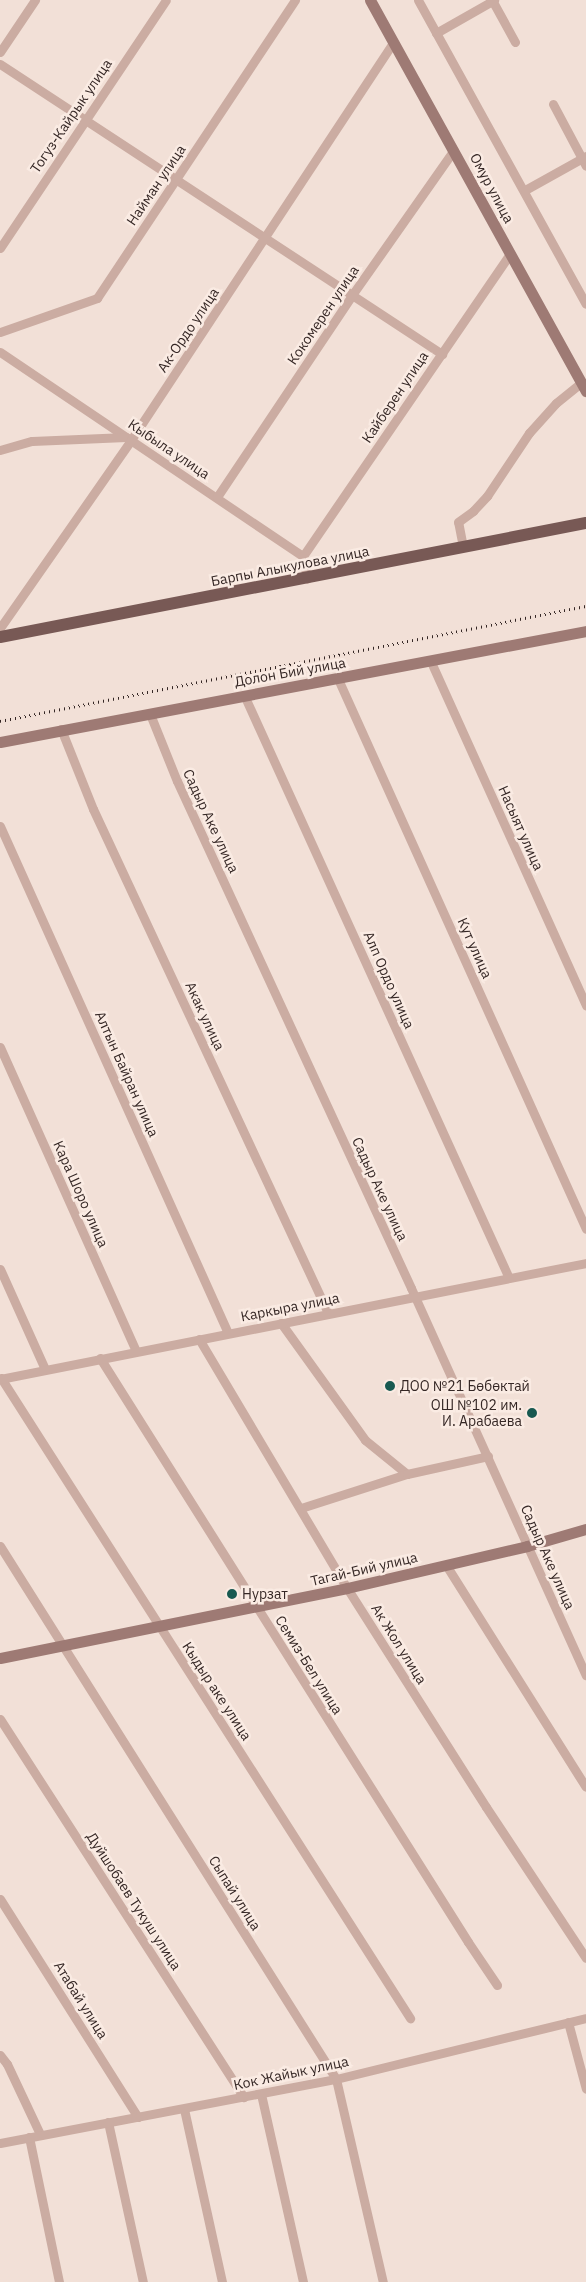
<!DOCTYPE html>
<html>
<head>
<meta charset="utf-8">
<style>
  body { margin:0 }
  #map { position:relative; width:586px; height:2282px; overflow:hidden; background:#f2e0d7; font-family:"IBM Plex Sans",sans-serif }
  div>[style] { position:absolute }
  .street>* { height:9px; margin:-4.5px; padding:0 4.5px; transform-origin:4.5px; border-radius:4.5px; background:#cbaca2 }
  .secondary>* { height:11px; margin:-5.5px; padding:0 5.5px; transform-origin:5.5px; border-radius:5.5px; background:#9e7a74 }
  .primary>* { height:12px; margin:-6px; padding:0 6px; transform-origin:6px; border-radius:6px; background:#785955 }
  .rail>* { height:2.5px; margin-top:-1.25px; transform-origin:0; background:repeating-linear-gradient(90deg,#352725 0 1px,transparent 0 5px) }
  .dots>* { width:14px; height:14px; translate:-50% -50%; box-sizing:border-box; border:2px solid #faebe3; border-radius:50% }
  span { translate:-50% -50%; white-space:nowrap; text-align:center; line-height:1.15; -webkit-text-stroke:5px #faebe3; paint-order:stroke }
  .street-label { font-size:14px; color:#352725 }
  .poi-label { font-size:14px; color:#352725 }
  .left { translate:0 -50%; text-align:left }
  .right { translate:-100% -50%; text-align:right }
</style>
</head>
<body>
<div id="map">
  <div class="street">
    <i style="left:418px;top:0;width:347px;rotate:61.1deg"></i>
    <i style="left:492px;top:0;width:48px;rotate:61.3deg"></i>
    <i style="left:436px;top:33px;width:67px;rotate:-29.6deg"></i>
    <i style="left:0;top:52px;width:63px;rotate:-56.1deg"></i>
    <i style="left:0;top:64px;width:529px;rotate:33.27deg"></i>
    <i style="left:553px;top:104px;width:70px;rotate:62deg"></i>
    <i style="left:525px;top:190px;width:70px;rotate:-29.1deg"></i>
    <i style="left:0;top:248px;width:298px;rotate:-56.2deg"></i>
    <i style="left:0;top:332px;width:103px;rotate:-19.3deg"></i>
    <i style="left:97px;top:298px;width:358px;rotate:-56.4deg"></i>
    <i style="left:0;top:352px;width:365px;rotate:34deg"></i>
    <i style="left:303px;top:556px;width:23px;rotate:80deg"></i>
    <i style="left:0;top:450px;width:33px;rotate:-16deg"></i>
    <i style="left:32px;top:441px;width:94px;rotate:-2.4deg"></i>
    <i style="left:217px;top:497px;width:243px;rotate:-56.2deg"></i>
    <i style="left:352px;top:295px;width:177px;rotate:-54.9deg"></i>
    <i style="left:463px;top:547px;width:25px;rotate:-101deg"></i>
    <i style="left:458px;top:522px;width:19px;rotate:-36deg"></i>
    <i style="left:473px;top:511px;width:21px;rotate:-47deg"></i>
    <i style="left:487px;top:496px;width:76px;rotate:-56.3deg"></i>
    <i style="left:529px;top:433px;width:40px;rotate:-48deg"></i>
    <i style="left:556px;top:403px;width:33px;rotate:-39deg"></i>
    <i style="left:303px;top:556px;width:366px;rotate:-55.6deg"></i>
    <i style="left:0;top:628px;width:229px;rotate:-55.1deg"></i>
    <i style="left:131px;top:440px;width:476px;rotate:-56.6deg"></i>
    <i style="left:431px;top:662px;width:377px;rotate:65.7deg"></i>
    <i style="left:338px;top:679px;width:603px;rotate:65.73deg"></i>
    <i style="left:244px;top:695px;width:640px;rotate:65.56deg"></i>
    <i style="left:150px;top:714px;width:72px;rotate:68.1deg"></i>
    <i style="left:177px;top:781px;width:558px;rotate:65.22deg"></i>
    <i style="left:411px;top:1288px;width:425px;rotate:65.7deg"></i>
    <i style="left:61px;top:729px;width:86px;rotate:68.2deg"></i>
    <i style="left:93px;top:809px;width:556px;rotate:65deg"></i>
    <i style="left:0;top:826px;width:556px;rotate:65.79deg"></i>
    <i style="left:0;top:1047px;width:333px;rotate:65.9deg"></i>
    <i style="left:0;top:1269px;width:110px;rotate:65.8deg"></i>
    <i style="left:281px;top:1323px;width:144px;rotate:54.3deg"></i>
    <i style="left:365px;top:1440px;width:54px;rotate:39deg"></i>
    <i style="left:199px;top:1339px;width:290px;rotate:59.3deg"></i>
    <i style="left:347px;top:1588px;width:259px;rotate:57.6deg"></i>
    <i style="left:486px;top:1807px;width:181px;rotate:56.5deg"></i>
    <i style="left:100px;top:1358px;width:690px;rotate:57.78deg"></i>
    <i style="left:468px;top:1942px;width:52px;rotate:56deg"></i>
    <i style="left:1px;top:1378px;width:760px;rotate:57.42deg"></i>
    <i style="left:0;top:1379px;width:597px;rotate:-11.2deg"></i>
    <i style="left:301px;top:1508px;width:111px;rotate:-17.8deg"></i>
    <i style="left:407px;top:1474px;width:83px;rotate:-12.5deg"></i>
    <i style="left:0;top:1546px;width:630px;rotate:57.77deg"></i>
    <i style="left:336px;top:2079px;width:208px;rotate:77deg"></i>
    <i style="left:446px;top:1565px;width:262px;rotate:57.8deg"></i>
    <i style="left:0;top:1719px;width:450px;rotate:57.2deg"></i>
    <i style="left:0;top:1899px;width:258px;rotate:57.7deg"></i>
    <i style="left:568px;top:2022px;width:69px;rotate:75deg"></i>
    <i style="left:0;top:2055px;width:11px;rotate:52deg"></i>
    <i style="left:7px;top:2064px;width:77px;rotate:64.8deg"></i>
    <i style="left:261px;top:2094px;width:193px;rotate:77.4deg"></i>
    <i style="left:184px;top:2109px;width:177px;rotate:77.6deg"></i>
    <i style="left:108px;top:2122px;width:164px;rotate:77.7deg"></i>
    <i style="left:29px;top:2137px;width:148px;rotate:78.3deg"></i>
    <i style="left:0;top:2143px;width:342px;rotate:-10.8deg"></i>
    <i style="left:336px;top:2079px;width:257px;rotate:-13.7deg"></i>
  </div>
  <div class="secondary">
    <i style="left:370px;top:0;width:447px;rotate:61.1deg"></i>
    <i style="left:0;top:742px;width:596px;rotate:-10.73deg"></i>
    <i style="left:0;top:1658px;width:354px;rotate:-11.4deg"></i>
    <i style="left:347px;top:1588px;width:185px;rotate:-13.1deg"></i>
    <i style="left:527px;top:1546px;width:61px;rotate:-16.1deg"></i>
  </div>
  <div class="primary">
    <i style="left:0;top:637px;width:597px;rotate:-11.01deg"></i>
  </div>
  <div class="rail">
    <i style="left:0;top:721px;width:597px;rotate:-11.1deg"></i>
  </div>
  <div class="dots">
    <i style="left:390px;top:1386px;background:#185950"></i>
    <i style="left:532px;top:1413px;background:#185950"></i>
    <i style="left:232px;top:1594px;background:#185950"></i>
  </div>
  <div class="street-label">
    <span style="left:71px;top:116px;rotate:-56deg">Тогуз-Кайрык улица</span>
    <span style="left:156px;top:185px;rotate:-56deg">Найман улица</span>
    <span style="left:492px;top:188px;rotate:62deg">Омур улица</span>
    <span style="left:323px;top:315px;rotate:-56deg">Кокомерен улица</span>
    <span style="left:188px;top:330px;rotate:-56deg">Ак-Ордо улица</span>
    <span style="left:395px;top:397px;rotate:-56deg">Кайберен улица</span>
    <span style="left:169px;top:449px;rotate:34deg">Кыбыла улица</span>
    <span style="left:290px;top:566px;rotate:-11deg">Барпы Алыкулова улица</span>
    <span style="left:290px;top:672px;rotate:-10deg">Долон Бий улица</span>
    <span style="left:211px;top:821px;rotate:65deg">Садыр Аке улица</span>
    <span style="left:521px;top:828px;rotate:66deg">Насыят улица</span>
    <span style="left:475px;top:948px;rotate:66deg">Кут улица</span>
    <span style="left:389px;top:980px;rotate:66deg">Алп Ордо улица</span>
    <span style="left:205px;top:1016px;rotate:65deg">Акак улица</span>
    <span style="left:127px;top:1074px;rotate:66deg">Алтын Байран улица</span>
    <span style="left:380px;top:1189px;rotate:65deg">Садыр Аке улица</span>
    <span style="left:81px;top:1194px;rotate:66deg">Кара Шоро улица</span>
    <span style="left:290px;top:1307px;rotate:-11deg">Каркыра улица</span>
    <span style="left:548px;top:1557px;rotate:66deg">Садыр Аке улица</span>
    <span style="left:364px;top:1569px;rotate:-13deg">Тагай-Бий улица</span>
    <span style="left:399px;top:1644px;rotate:58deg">Ак Жол улица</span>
    <span style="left:309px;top:1665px;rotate:58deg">Семиз-Бел улица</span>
    <span style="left:217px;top:1691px;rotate:57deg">Кыдыр аке улица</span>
    <span style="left:235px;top:1893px;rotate:58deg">Сыпай улица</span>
    <span style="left:134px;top:1901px;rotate:57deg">Дуйшобаев Тукуш улица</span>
    <span style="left:81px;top:2000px;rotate:58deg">Атабай улица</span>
    <span style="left:291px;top:2073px;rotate:-12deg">Кок Жайык улица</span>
  </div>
  <div class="poi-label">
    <span class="left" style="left:400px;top:1386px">ДОО №21 Бөбөктай</span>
    <span class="right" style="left:522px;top:1413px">ОШ №102 им.<br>И. Арабаева</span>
    <span class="left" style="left:242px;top:1594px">Нурзат</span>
  </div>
</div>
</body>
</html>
